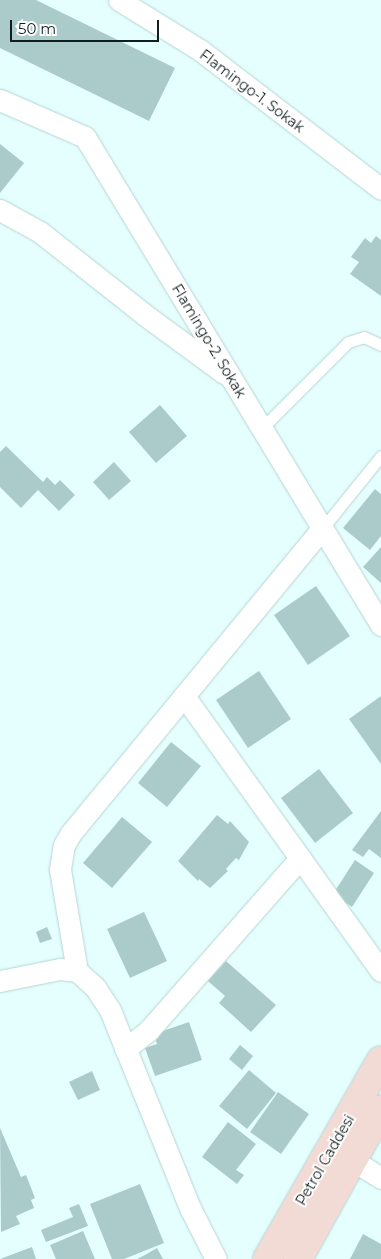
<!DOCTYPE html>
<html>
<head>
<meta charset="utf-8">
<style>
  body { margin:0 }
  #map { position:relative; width:381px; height:1259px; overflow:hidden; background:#e5fffe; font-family:Montserrat,sans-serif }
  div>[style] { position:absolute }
  .building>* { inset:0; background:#abcbca }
  .roads { filter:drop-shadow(0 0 1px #b5d4d3) drop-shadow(0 0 1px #b5d4d3) }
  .lane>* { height:11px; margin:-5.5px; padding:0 5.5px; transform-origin:5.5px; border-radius:5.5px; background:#fff }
  .street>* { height:21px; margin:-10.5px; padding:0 10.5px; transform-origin:10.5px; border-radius:10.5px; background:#fff }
  .secondary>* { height:28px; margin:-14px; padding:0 14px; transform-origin:14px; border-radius:14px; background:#f3dbd5 }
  span { translate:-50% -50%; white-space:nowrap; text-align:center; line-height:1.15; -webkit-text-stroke:4px #fff; paint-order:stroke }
  .street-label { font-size:14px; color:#121e1e }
  .scale { position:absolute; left:10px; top:20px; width:149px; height:22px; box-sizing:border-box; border:2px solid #121e1e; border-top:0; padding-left:6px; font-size:15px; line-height:18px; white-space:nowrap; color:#121e1e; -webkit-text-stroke:4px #fff; paint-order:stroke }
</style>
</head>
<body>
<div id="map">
  <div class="building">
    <i style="clip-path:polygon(0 0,36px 0,175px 68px,149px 121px,0 48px)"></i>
    <i style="clip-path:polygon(0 144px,24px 163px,0 193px)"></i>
    <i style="clip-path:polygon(376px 236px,381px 240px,381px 296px,350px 274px,359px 262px,351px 257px,365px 238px,371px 243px)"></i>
    <i style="clip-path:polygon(160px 405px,187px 436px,156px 463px,129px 432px)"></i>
    <i style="clip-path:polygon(6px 446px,43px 482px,47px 477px,55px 485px,60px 480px,75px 495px,59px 511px,38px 490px,21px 508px,0 487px,0 452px)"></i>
    <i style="clip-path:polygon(114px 462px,131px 481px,109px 500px,93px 482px)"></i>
    <i style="clip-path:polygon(375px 489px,381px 494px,381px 536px,370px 550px,343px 528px)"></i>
    <i style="clip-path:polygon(381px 547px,381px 583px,363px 567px)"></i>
    <i style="clip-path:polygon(316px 586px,350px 636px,308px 665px,274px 615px)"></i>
    <i style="clip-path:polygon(259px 671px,291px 719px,248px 748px,216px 700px)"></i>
    <i style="clip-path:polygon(381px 696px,381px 764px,349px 719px)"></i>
    <i style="clip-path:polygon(171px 742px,201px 766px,167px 807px,138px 783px)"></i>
    <i style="clip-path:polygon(319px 769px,353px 813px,315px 843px,281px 798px)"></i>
    <i style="clip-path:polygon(381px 811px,381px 858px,369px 849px,363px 857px,352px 850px)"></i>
    <i style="clip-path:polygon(217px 815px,228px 824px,230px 821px,249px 842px,239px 860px,236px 858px,226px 869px,228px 871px,210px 888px,199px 879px,198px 881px,178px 861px)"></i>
    <i style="clip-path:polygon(122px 817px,152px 842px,112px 888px,83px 863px)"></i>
    <i style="clip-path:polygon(355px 860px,374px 873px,352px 907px,333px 894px)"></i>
    <i style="clip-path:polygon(144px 912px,167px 961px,130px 978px,107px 929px)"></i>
    <i style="clip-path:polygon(47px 927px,52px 939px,40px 943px,36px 932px)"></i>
    <i style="clip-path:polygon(226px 961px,276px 1005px,251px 1032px,219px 1003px,225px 996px,208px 981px)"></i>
    <i style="clip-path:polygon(189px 1022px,202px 1060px,155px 1076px,145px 1048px,157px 1044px,154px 1034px)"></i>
    <i style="clip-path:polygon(240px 1045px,253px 1056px,242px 1070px,229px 1059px)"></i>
    <i style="clip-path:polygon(249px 1070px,276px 1093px,247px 1129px,219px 1106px)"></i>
    <i style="clip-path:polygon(92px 1071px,100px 1090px,78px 1100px,69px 1082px)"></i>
    <i style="clip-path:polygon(278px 1092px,309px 1114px,281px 1154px,250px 1132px)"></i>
    <i style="clip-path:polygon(228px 1122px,256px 1144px,236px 1170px,244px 1175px,237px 1184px,202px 1157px)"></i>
    <i style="clip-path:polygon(0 1128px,21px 1177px,26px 1175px,35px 1198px,31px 1200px,34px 1208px,16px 1216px,20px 1224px,1px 1232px)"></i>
    <i style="clip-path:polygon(140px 1184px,164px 1243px,124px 1259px,112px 1259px,90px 1204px)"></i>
    <i style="clip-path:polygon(79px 1204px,88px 1226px,46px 1242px,41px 1230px,73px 1217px,69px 1208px)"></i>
    <i style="clip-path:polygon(83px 1231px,95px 1259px,56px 1259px,50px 1245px)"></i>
    <i style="clip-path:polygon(363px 1234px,381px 1244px,381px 1259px,350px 1259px)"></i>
    <i style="clip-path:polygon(32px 1247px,36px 1259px,0 1259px)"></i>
    <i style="clip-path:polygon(157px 1248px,163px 1259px,137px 1259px,145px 1255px)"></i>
  </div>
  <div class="roads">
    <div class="lane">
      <i style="left:261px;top:429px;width:123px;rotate:-45deg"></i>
      <i style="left:348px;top:342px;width:17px;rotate:-17deg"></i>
      <i style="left:364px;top:337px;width:19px;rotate:25deg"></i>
      <i style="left:322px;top:529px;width:94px;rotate:-51.1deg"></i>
    </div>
    <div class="street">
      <i style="left:119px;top:0;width:95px;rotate:31.7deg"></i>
      <i style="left:200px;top:50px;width:228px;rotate:37.5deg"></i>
      <i style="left:0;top:100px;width:93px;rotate:23.5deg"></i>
      <i style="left:85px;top:137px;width:571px;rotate:58.76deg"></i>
      <i style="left:0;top:210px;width:46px;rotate:28.8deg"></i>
      <i style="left:40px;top:232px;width:134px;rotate:38.3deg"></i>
      <i style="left:145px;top:315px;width:98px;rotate:36.3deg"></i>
      <i style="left:184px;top:696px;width:338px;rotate:54.4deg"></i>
      <i style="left:77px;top:971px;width:103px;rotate:-99.5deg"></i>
      <i style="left:60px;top:869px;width:24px;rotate:-81deg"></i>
      <i style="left:64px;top:845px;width:14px;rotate:-60deg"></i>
      <i style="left:71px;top:833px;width:394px;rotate:-50.5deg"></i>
      <i style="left:0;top:981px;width:61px;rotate:-11.3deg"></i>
      <i style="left:60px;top:969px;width:17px;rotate:7deg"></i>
      <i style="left:77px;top:971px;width:24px;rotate:42deg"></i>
      <i style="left:95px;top:987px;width:27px;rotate:57deg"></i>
      <i style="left:110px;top:1010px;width:214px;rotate:68deg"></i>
      <i style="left:190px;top:1208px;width:57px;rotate:63deg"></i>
      <i style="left:125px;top:1049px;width:31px;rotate:-38deg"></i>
      <i style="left:149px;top:1030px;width:229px;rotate:-48.7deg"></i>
      <i style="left:341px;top:1153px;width:47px;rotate:32deg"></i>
    </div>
    <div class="secondary">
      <i style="left:267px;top:1259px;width:229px;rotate:-60.2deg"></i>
      <i style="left:298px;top:1259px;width:171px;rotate:-61deg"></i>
    </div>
  </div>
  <div class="street-label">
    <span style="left:252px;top:91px;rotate:37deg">Flamingo-1. Sokak</span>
    <span style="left:209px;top:341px;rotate:59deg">Flamingo-2. Sokak</span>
    <span style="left:325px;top:1160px;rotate:-60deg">Petrol Caddesi</span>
  </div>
  <div class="scale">50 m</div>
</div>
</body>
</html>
